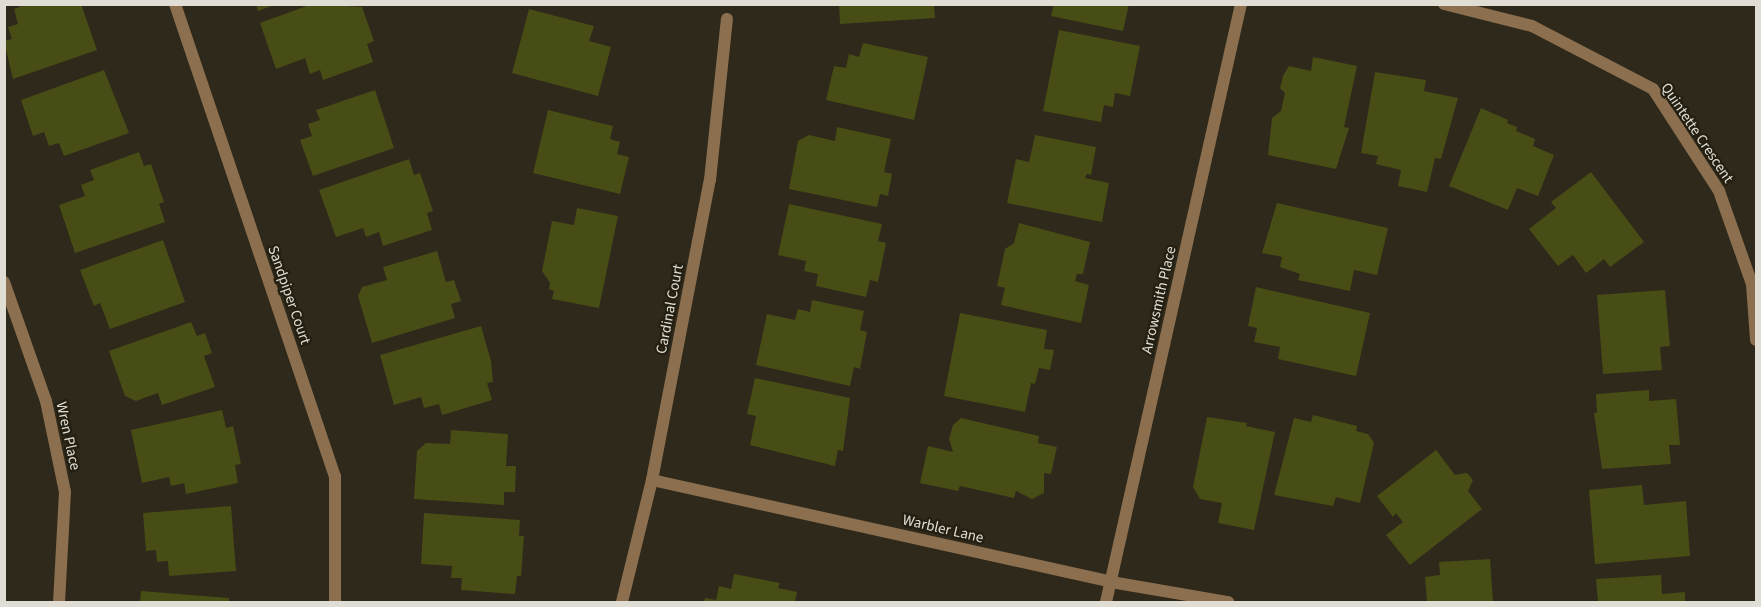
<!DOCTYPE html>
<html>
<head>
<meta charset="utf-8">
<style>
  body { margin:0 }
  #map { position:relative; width:1761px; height:607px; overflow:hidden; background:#2e291a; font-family:"Source Sans 3",sans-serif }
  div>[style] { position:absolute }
  .building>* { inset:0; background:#474d15 }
  .street>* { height:12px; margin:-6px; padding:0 6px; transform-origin:6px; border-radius:6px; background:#8b6f4f }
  span { translate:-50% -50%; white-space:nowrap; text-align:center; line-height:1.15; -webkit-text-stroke:4.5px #241f10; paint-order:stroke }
  .street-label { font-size:15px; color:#e0ded4 }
  .frame { position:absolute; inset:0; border:6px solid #e0ded4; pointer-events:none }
</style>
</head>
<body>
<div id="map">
  <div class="building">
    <i style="clip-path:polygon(26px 4px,81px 4px,97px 50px,13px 79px,4px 41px,12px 39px,8px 27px,18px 24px,14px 9px)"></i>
    <i style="clip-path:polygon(256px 4px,274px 4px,274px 5px,258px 11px)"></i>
    <i style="clip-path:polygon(312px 4px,362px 7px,374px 41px,367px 44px,373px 62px,323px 80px,320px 70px,310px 74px,305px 58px,276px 69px,260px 23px)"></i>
    <i style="clip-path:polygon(839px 4px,934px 4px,935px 18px,840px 24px)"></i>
    <i style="clip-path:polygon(1054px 4px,1129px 4px,1123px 31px,1051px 16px)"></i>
    <i style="clip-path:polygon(529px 9px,594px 26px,589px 41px,611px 47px,598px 96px,512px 73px)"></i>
    <i style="clip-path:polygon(1059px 30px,1140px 46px,1130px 96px,1115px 93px,1113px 107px,1104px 105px,1101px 122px,1043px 111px)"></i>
    <i style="clip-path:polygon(863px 43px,928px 57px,914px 120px,826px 100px,834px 66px,846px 68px,849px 54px,859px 57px)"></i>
    <i style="clip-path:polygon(1313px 57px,1357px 66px,1344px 127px,1349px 128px,1336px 169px,1268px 155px,1272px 118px,1281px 111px,1285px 93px,1280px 88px,1283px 76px,1289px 66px,1311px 71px)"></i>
    <i style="clip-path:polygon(104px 70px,129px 133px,64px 156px,59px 143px,49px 146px,44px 132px,33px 136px,21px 100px)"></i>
    <i style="clip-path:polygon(1375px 72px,1426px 80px,1424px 91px,1458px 98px,1441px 159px,1435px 158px,1427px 192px,1398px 186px,1401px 170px,1376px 164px,1378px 156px,1361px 153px)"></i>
    <i style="clip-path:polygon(375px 90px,394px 148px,313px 176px,300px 140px,312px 136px,308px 124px,320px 120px,316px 110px)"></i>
    <i style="clip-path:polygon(1481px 108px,1508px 120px,1507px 123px,1517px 127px,1516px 131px,1535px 139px,1533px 146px,1554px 155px,1538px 196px,1517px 188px,1508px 210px,1449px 186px)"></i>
    <i style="clip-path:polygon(548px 110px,613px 126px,610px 139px,620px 142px,617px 154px,629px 157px,620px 194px,533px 173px)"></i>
    <i style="clip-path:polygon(837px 127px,891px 139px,884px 172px,892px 174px,888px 196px,880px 194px,877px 207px,789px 189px,798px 141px,809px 135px,835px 141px)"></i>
    <i style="clip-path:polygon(1035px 135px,1096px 147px,1091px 175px,1087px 174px,1085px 178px,1109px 183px,1102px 222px,1007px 203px,1016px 159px,1029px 162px)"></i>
    <i style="clip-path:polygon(139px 152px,144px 166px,151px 164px,164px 202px,159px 204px,165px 222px,75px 253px,59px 205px,85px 196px,81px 185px,94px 180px,90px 170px)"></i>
    <i style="clip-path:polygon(409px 159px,414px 175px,420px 173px,433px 211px,427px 213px,432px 230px,383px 246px,379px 232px,366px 237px,363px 228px,336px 237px,319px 190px)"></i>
    <i style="clip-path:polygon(1591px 172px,1644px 242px,1610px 267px,1604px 259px,1586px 273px,1573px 255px,1558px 266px,1529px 229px,1556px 208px,1551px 202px)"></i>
    <i style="clip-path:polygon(1277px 203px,1388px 228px,1377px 275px,1354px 270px,1350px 291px,1298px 280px,1300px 274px,1280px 267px,1282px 257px,1262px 253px)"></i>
    <i style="clip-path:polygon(789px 204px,882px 224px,878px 241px,886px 243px,878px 282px,870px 280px,866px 297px,816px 286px,818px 274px,804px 271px,806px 261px,778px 255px)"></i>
    <i style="clip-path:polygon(577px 208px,618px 216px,599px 308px,552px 299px,554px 291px,549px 289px,550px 283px,542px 271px,552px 221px,574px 225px)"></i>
    <i style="clip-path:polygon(1019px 223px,1090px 242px,1083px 274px,1077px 274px,1075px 281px,1089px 285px,1081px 323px,1001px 305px,1005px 288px,997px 286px,1005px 249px,1014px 243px)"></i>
    <i style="clip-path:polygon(163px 240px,185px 302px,110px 329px,100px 303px,94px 306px,80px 270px)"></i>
    <i style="clip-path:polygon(437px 251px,446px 282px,454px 280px,461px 301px,451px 304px,455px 318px,372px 343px,358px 296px,362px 287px,387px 280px,383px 267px)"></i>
    <i style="clip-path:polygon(1256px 287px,1370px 313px,1356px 376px,1278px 359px,1280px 347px,1254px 342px,1257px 328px,1248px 326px)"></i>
    <i style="clip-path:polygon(1665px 290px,1670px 346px,1660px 347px,1662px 370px,1603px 374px,1597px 295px)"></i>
    <i style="clip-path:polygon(812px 300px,864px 311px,860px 330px,867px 332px,860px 369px,854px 367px,850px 386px,756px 365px,767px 314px,795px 320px,798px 309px,810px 312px)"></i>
    <i style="clip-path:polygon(960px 313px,1047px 330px,1044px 349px,1054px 350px,1050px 370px,1039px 368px,1035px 384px,1031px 383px,1025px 412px,944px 396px)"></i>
    <i style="clip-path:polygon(191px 322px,197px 336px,205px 333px,212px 353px,204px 356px,215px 387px,162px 405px,158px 393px,136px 401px,125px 396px,109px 351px)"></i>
    <i style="clip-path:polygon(481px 326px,491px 361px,493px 382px,487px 383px,492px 400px,442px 415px,439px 404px,424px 408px,421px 397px,394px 405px,380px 355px)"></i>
    <i style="clip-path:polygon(755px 378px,850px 398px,843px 451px,838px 450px,835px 466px,750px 445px,756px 416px,747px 414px)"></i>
    <i style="clip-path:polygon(1649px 390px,1649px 401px,1676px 399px,1680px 445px,1669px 445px,1671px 464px,1602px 469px,1594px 413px,1597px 413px,1596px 394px)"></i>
    <i style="clip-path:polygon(222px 410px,226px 428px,233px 426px,241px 464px,235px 465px,238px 483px,186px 494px,184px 483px,171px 486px,169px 477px,142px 483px,131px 430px)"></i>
    <i style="clip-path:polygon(1313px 415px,1357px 426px,1356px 431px,1368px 434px,1374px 443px,1360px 503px,1336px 497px,1333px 506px,1274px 495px,1294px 418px,1311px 422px)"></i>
    <i style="clip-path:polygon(1207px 417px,1247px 423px,1246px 426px,1275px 432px,1254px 530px,1218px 523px,1222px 503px,1200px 499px,1193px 487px)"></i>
    <i style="clip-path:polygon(961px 418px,1039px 436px,1038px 443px,1057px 447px,1051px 474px,1044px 473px,1044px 493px,1032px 499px,1016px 491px,1014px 498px,960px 486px,958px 491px,920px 483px,928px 446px,953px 452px,949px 439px,953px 425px)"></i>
    <i style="clip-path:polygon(451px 430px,508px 434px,506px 466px,516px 466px,515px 492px,504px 492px,504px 505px,414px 499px,417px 451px,426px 443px,450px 444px)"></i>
    <i style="clip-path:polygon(1436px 450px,1455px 475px,1467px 473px,1473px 480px,1468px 491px,1482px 509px,1410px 565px,1386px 535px,1403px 522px,1396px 513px,1393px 517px,1377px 496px)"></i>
    <i style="clip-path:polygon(1642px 485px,1644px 505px,1686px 501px,1690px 556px,1595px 564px,1589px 490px)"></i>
    <i style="clip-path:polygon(231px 506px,236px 571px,169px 576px,168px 561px,157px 562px,156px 550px,146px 551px,143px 513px)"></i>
    <i style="clip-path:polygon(424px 513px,520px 520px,519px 536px,524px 536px,521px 576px,517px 576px,515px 594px,461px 590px,462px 578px,451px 578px,452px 566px,421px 564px)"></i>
    <i style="clip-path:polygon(1490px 559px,1493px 602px,1427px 602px,1425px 577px,1440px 575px,1439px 562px)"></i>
    <i style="clip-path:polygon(734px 574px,780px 583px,778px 588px,797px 592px,795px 602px,704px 602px,705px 598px,716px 600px,719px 586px,731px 589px)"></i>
    <i style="clip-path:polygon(1661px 575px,1662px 594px,1685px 592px,1685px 602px,1598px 602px,1596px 579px)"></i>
    <i style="clip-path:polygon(141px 591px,229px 598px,229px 602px,140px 602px)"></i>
  </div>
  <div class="street">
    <i style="left:175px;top:4px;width:498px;rotate:71.3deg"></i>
    <i style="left:335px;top:476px;width:126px;rotate:90deg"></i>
    <i style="left:1444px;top:4px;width:91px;rotate:14deg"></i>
    <i style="left:1532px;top:26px;width:136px;rotate:27.5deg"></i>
    <i style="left:1653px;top:89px;width:121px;rotate:57.1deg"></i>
    <i style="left:1719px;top:191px;width:99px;rotate:70.5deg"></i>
    <i style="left:1752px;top:284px;width:56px;rotate:85.9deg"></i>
    <i style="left:4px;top:282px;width:126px;rotate:70.6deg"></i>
    <i style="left:46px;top:401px;width:93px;rotate:78.2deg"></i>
    <i style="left:65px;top:492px;width:110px;rotate:93.1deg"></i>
    <i style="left:652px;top:480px;width:470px;rotate:12.5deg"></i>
    <i style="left:1111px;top:582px;width:119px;rotate:9.7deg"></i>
    <i style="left:622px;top:602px;width:126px;rotate:-76.2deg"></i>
    <i style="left:652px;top:480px;width:306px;rotate:-79.1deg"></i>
    <i style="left:710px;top:180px;width:162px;rotate:-84deg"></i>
    <i style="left:1106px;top:602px;width:613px;rotate:-77.28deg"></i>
  </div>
  <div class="street-label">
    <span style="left:1697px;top:133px;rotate:56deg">Quintette Crescent</span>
    <span style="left:289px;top:295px;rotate:71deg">Sandpiper Court</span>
    <span style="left:1159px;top:300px;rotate:-77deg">Arrowsmith Place</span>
    <span style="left:670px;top:309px;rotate:-79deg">Cardinal Court</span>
    <span style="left:68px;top:436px;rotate:78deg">Wren Place</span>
    <span style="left:943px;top:529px;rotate:13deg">Warbler Lane</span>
  </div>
  <div class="frame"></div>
</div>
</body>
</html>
